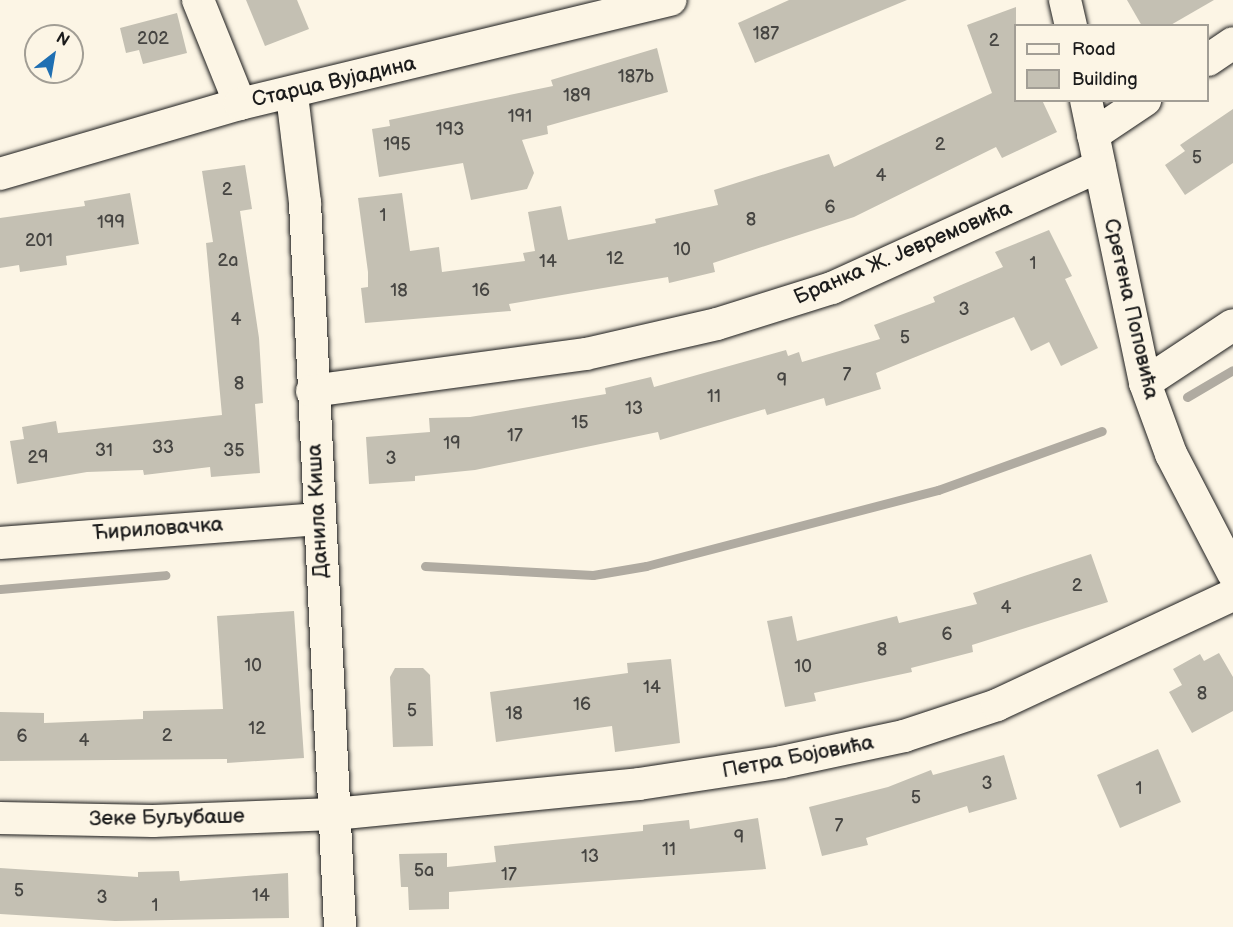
<!DOCTYPE html>
<html>
<head>
<meta charset="utf-8">
<style>
  body { margin:0 }
  #map { position:relative; width:1233px; height:927px; overflow:hidden; background:#fcf5e5; font-family:"Balsamiq Sans",sans-serif }
  div>[style] { position:absolute }
  .stream>* { height:9px; margin:-4.5px; padding:0 4.5px; transform-origin:4.5px; border-radius:4.5px; background:#b0aba1 }
  .building>* { inset:0; background:#c4c0b3 }
  .roads { filter:drop-shadow(0 0 2px #1c1c1c) drop-shadow(0 0 2px #1c1c1c) }
  .minor>* { height:32px; margin:-16px; padding:0 16px; transform-origin:16px; border-radius:16px; background:#fcf5e5 }
  span { translate:-50% -50%; white-space:nowrap; text-align:center; line-height:1.15; -webkit-text-stroke:6px #fcf5e5; paint-order:stroke }
  .number-label { font-size:18px; color:#464542 }
  .number-label span { -webkit-text-stroke-width:0 }
  .street-label { font-size:21px; color:#1c1c1c }
  .legend { position:absolute; left:1014px; top:24px; width:195px; height:78px; box-sizing:border-box; background:#fcf5e5; border:2px solid #a29e95; margin:0; padding:8px 10px; list-style:none; font-size:18px; color:#1c1c1c }
  .legend li { display:flex; align-items:center; gap:12px; height:30px }
  .legend b { width:30px; border:2px solid #a29e95 }
  .north { position:absolute; left:24px; top:24px; width:60px; height:60px; box-sizing:border-box; background:#fcf5e5; border:2px solid #a29e95; border-radius:50%; rotate:31deg; font-size:16px; font-weight:700; line-height:24px; text-align:center; color:#1c1c1c }
  .north::after { content:''; display:block; margin:auto; width:21px; height:27px; background:#1f6fb2; clip-path:polygon(50% 0,100% 100%,50% 72%,0 100%) }
</style>
</head>
<body>
<div id="map">
  <div class="stream">
    <i style="left:1187px;top:397px;width:53px;rotate:-30.4deg"></i>
    <i style="left:425px;top:566px;width:168px;rotate:3.1deg"></i>
    <i style="left:593px;top:575px;width:54px;rotate:-9.6deg"></i>
    <i style="left:646px;top:566px;width:302px;rotate:-14.6deg"></i>
    <i style="left:938px;top:490px;width:174px;rotate:-19.8deg"></i>
    <i style="left:0;top:589px;width:166px;rotate:-4.8deg"></i>
  </div>
  <div class="building">
    <i style="clip-path:polygon(246px 0,297px 0,309px 29px,265px 46px)"></i>
    <i style="clip-path:polygon(789px 0,907px 0,755px 63px,738px 23px)"></i>
    <i style="clip-path:polygon(1127px 0,1214px 0,1169px 26px,1142px 26px)"></i>
    <i style="clip-path:polygon(1016px 7px,1016px 100px,1042px 100px,1057px 132px,1002px 158px,996px 147px,854px 217px,713px 263px,715px 272px,669px 283px,668px 277px,509px 304px,511px 311px,365px 323px,361px 288px,368px 287px,368px 272px,358px 198px,402px 193px,410px 251px,439px 247px,442px 272px,525px 261px,523px 253px,535px 251px,528px 212px,561px 206px,568px 240px,656px 223px,655px 219px,718px 205px,714px 190px,829px 154px,834px 167px,992px 93px,967px 25px)"></i>
    <i style="clip-path:polygon(177px 13px,187px 53px,143px 64px,139px 50px,126px 53px,120px 28px)"></i>
    <i style="clip-path:polygon(657px 48px,668px 92px,547px 126px,548px 134px,522px 140px,534px 173px,527px 189px,471px 200px,463px 163px,379px 177px,372px 129px,390px 126px,389px 120px,553px 86px,551px 80px)"></i>
    <i style="clip-path:polygon(1233px 109px,1233px 163px,1185px 195px,1165px 165px,1185px 151px,1180px 145px)"></i>
    <i style="clip-path:polygon(245px 165px,252px 209px,240px 211px,259px 338px,263px 403px,255px 404px,260px 473px,211px 477px,210px 467px,144px 475px,143px 470px,87px 472px,17px 484px,10px 441px,24px 439px,22px 427px,56px 421px,58px 433px,222px 415px,206px 243px,213px 242px,202px 171px)"></i>
    <i style="clip-path:polygon(130px 193px,139px 244px,66px 256px,67px 265px,20px 272px,19px 265px,0 268px,0 218px,85px 206px,84px 201px)"></i>
    <i style="clip-path:polygon(1049px 230px,1072px 276px,1065px 279px,1098px 348px,1061px 366px,1049px 342px,1031px 351px,1014px 317px,876px 373px,881px 389px,826px 406px,824px 398px,767px 415px,765px 409px,660px 440px,658px 432px,475px 470px,415px 476px,415px 481px,369px 484px,366px 437px,430px 432px,429px 418px,470px 417px,606px 394px,605px 388px,651px 377px,654px 387px,786px 350px,788px 356px,799px 352px,802px 362px,880px 339px,874px 325px,935px 302px,933px 297px,1003px 267px,995px 252px)"></i>
    <i style="clip-path:polygon(1091px 554px,1108px 602px,972px 645px,973px 652px,911px 668px,912px 672px,814px 693px,816px 701px,785px 707px,767px 621px,792px 616px,797px 641px,897px 616px,899px 623px,977px 604px,973px 593px)"></i>
    <i style="clip-path:polygon(294px 611px,304px 758px,227px 763px,227px 759px,0 761px,0 712px,44px 713px,44px 723px,143px 719px,143px 711px,223px 709px,217px 616px)"></i>
    <i style="clip-path:polygon(1219px 653px,1233px 677px,1233px 711px,1192px 733px,1169px 692px,1182px 685px,1173px 669px,1200px 654px,1204px 661px)"></i>
    <i style="clip-path:polygon(671px 659px,680px 743px,615px 752px,612px 726px,496px 742px,490px 692px,628px 673px,627px 663px)"></i>
    <i style="clip-path:polygon(395px 668px,423px 668px,430px 675px,433px 746px,393px 747px,390px 677px)"></i>
    <i style="clip-path:polygon(1158px 749px,1181px 802px,1120px 828px,1097px 775px)"></i>
    <i style="clip-path:polygon(1004px 755px,1017px 799px,969px 813px,967px 806px,866px 838px,868px 845px,822px 856px,809px 807px,888px 787px,931px 770px,933px 775px)"></i>
    <i style="clip-path:polygon(758px 818px,766px 869px,449px 892px,449px 909px,409px 910px,408px 887px,401px 887px,399px 854px,447px 853px,447px 867px,496px 862px,494px 846px,643px 831px,643px 825px,689px 820px,690px 829px)"></i>
    <i style="clip-path:polygon(0 868px,138px 877px,138px 872px,179px 871px,180px 881px,288px 873px,289px 918px,115px 921px,0 914px)"></i>
  </div>
  <div class="roads">
    <div class="minor">
      <i style="left:198px;top:0;width:112px;rotate:68deg"></i>
      <i style="left:1065px;top:0;width:27px;rotate:77deg"></i>
      <i style="left:1208px;top:60px;width:30px;rotate:-34deg"></i>
      <i style="left:292px;top:95px;width:109px;rotate:83.1deg"></i>
      <i style="left:305px;top:203px;width:725px;rotate:87.23deg"></i>
      <i style="left:1086px;top:100px;width:289px;rotate:78.2deg"></i>
      <i style="left:1145px;top:383px;width:76px;rotate:69.9deg"></i>
      <i style="left:1171px;top:454px;width:134px;rotate:62.5deg"></i>
      <i style="left:1093px;top:135px;width:63px;rotate:-33.9deg"></i>
      <i style="left:0;top:174px;width:250px;rotate:-16.3deg"></i>
      <i style="left:240px;top:104px;width:443px;rotate:-13.6deg"></i>
      <i style="left:1145px;top:383px;width:105px;rotate:-33.4deg"></i>
      <i style="left:312px;top:391px;width:276px;rotate:-7.7deg"></i>
      <i style="left:586px;top:354px;width:134px;rotate:-12.9deg"></i>
      <i style="left:717px;top:324px;width:121px;rotate:-17.4deg"></i>
      <i style="left:832px;top:288px;width:294px;rotate:-24.5deg"></i>
      <i style="left:0;top:543px;width:318px;rotate:-4.3deg"></i>
      <i style="left:0;top:818px;width:153px;rotate:1.1deg"></i>
      <i style="left:153px;top:821px;width:181px;rotate:-2.2deg"></i>
      <i style="left:334px;top:814px;width:306px;rotate:-5.6deg"></i>
      <i style="left:639px;top:784px;width:145px;rotate:-8.7deg"></i>
      <i style="left:782px;top:762px;width:125px;rotate:-12deg"></i>
      <i style="left:904px;top:736px;width:98px;rotate:-18.4deg"></i>
      <i style="left:997px;top:705px;width:260px;rotate:-25deg"></i>
    </div>
  </div>
  <div class="number-label">
    <span style="left:766px;top:34px">187</span>
    <span style="left:153px;top:39px">202</span>
    <span style="left:994px;top:41px">2</span>
    <span style="left:636px;top:77px">187b</span>
    <span style="left:577px;top:96px">189</span>
    <span style="left:520px;top:117px">191</span>
    <span style="left:450px;top:130px">193</span>
    <span style="left:397px;top:145px">195</span>
    <span style="left:940px;top:145px">2</span>
    <span style="left:1197px;top:158px">5</span>
    <span style="left:881px;top:176px">4</span>
    <span style="left:227px;top:190px">2</span>
    <span style="left:830px;top:208px">6</span>
    <span style="left:383px;top:216px">1</span>
    <span style="left:751px;top:220px">8</span>
    <span style="left:111px;top:223px">199</span>
    <span style="left:39px;top:241px">201</span>
    <span style="left:682px;top:250px">10</span>
    <span style="left:615px;top:259px">12</span>
    <span style="left:228px;top:261px">2a</span>
    <span style="left:548px;top:262px">14</span>
    <span style="left:1033px;top:264px">1</span>
    <span style="left:399px;top:291px">18</span>
    <span style="left:481px;top:291px">16</span>
    <span style="left:964px;top:310px">3</span>
    <span style="left:236px;top:320px">4</span>
    <span style="left:905px;top:338px">5</span>
    <span style="left:847px;top:375px">7</span>
    <span style="left:782px;top:381px">9</span>
    <span style="left:239px;top:384px">8</span>
    <span style="left:714px;top:397px">11</span>
    <span style="left:634px;top:409px">13</span>
    <span style="left:580px;top:423px">15</span>
    <span style="left:515px;top:436px">17</span>
    <span style="left:452px;top:444px">19</span>
    <span style="left:163px;top:448px">33</span>
    <span style="left:104px;top:451px">31</span>
    <span style="left:234px;top:451px">35</span>
    <span style="left:38px;top:458px">29</span>
    <span style="left:391px;top:459px">3</span>
    <span style="left:1077px;top:586px">2</span>
    <span style="left:1006px;top:608px">4</span>
    <span style="left:947px;top:635px">6</span>
    <span style="left:882px;top:650px">8</span>
    <span style="left:253px;top:666px">10</span>
    <span style="left:803px;top:667px">10</span>
    <span style="left:652px;top:688px">14</span>
    <span style="left:1202px;top:694px">8</span>
    <span style="left:582px;top:705px">16</span>
    <span style="left:412px;top:711px">5</span>
    <span style="left:514px;top:714px">18</span>
    <span style="left:257px;top:729px">12</span>
    <span style="left:167px;top:736px">2</span>
    <span style="left:22px;top:737px">6</span>
    <span style="left:84px;top:741px">4</span>
    <span style="left:987px;top:784px">3</span>
    <span style="left:1139px;top:789px">1</span>
    <span style="left:916px;top:798px">5</span>
    <span style="left:839px;top:826px">7</span>
    <span style="left:739px;top:838px">9</span>
    <span style="left:669px;top:850px">11</span>
    <span style="left:590px;top:857px">13</span>
    <span style="left:424px;top:871px">5a</span>
    <span style="left:509px;top:875px">17</span>
    <span style="left:19px;top:891px">5</span>
    <span style="left:261px;top:896px">14</span>
    <span style="left:102px;top:898px">3</span>
    <span style="left:155px;top:906px">1</span>
  </div>
  <div class="street-label">
    <span style="left:334px;top:82px;rotate:-13deg">Старца Вујадина</span>
    <span style="left:903px;top:253px;rotate:-23deg">Бранка Ж. Јевремовића</span>
    <span style="left:1131px;top:309px;rotate:77deg">Сретена Поповића</span>
    <span style="left:318px;top:511px;rotate:-93deg">Данила Киша</span>
    <span style="left:158px;top:529px;rotate:-4deg">Ћириловачка</span>
    <span style="left:798px;top:757px;rotate:-11deg">Петра Бојовића</span>
    <span style="left:167px;top:818px;rotate:-1deg">Зеке Буљубаше</span>
  </div>
  <ul class="legend">
  <li><b style="height:8px;background:#fcf5e5"></b>Road</li>
  <li><b style="height:16px;background:#c4c0b3"></b>Building</li>
  </ul>
  <div class="north">N</div>
</div>
</body>
</html>
